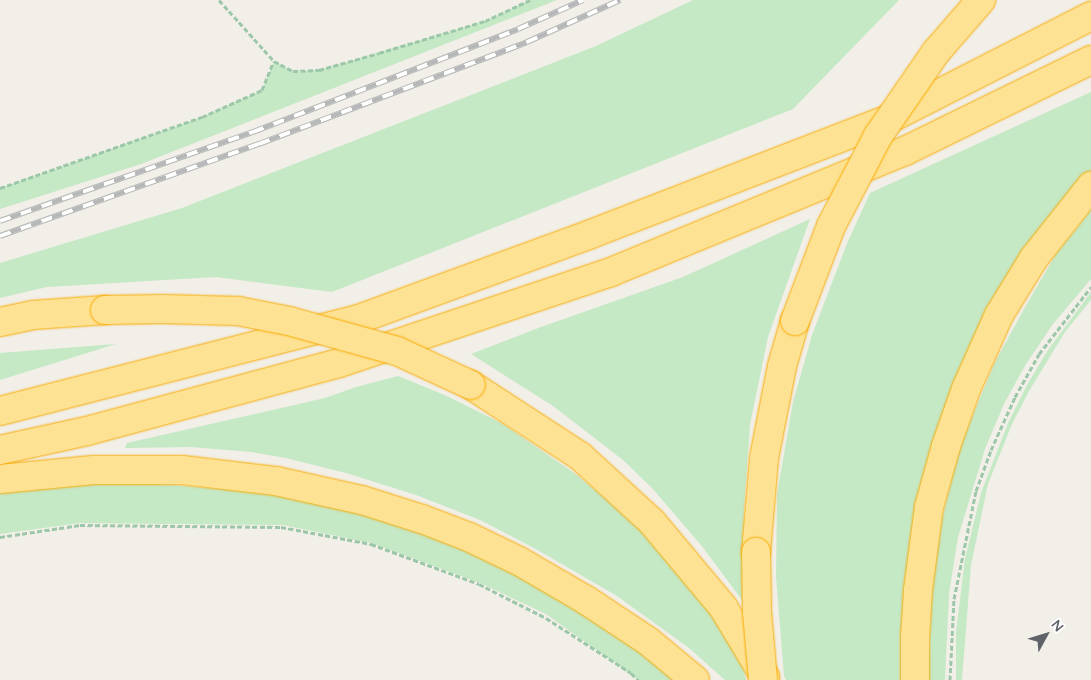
<!DOCTYPE html>
<html>
<head>
<meta charset="utf-8">
<style>
  body { margin:0 }
  #map { position:relative; width:1091px; height:680px; overflow:hidden; background:#f1efe8; font-family:Quicksand,sans-serif }
  div>[style] { position:absolute }
  .green>* { inset:0; background:#c5e8c5 }
  .path>* { height:3px; margin-top:-1.5px; transform-origin:0; background:repeating-linear-gradient(90deg,#9cc7a9 0 5px,transparent 0 7.5px) }
  .roads { filter:drop-shadow(0 0 1px #f9ab00) drop-shadow(0 0 1px #f9ab00) }
  .motorway>* { height:28px; margin:-14px; padding:0 14px; transform-origin:14px; border-radius:14px; background:#fde293 }
  .rail>* { height:5.5px; margin-top:-2.75px; transform-origin:0; background:repeating-linear-gradient(90deg,#fff 0 11px,#b6b7b8 0 22px); box-sizing:border-box; border-block:1px solid #b6b7b8 }
  .bridges { filter:drop-shadow(0 0 1px #f9ab00) drop-shadow(0 0 1px #f9ab00) }
  .motorway-bridge>* { height:28px; margin:-14px; padding:0 14px; transform-origin:14px; border-radius:14px; background:#fde293 }
  span { translate:-50% -50%; white-space:nowrap; text-align:center; line-height:1.15; -webkit-text-stroke:4px #fff; paint-order:stroke }
  .north { position:absolute; left:1021px; top:610px; width:50px; height:50px; -webkit-text-stroke:4px #fff; paint-order:stroke; rotate:51deg; font-size:14px; font-weight:700; line-height:20px; text-align:center; color:#5f6368 }
  .north::after { content:''; display:block; margin:auto; width:18px; height:22px; background:#5f6368; clip-path:polygon(50% 0,100% 100%,50% 72%,0 100%) }
</style>
</head>
<body>
<div id="map">
  <div class="green">
    <i style="clip-path:polygon(530px 0,557px 0,141px 164px,0 209px,0 188px,202px 117px,262px 90px,274px 61px,293px 71px,319px 70px,485px 21px)"></i>
    <i style="clip-path:polygon(693px 0,899px 0,793px 109px,332px 292px,216px 277px,47px 287px,0 298px,0 263px,182px 208px,596px 46px)"></i>
    <i style="clip-path:polygon(1091px 92px,1091px 172px,955px 390px,908px 680px,786px 680px,784px 676px,776px 577px,777px 494px,793px 402px,812px 335px,848px 241px,870px 193px)"></i>
    <i style="clip-path:polygon(1091px 210px,1091px 279px,1053px 324px,1026px 364px,1004px 404px,985px 449px,958px 537px,949px 594px,945px 680px,928px 680px,932px 583px,942px 519px,959px 448px,995px 362px,1024px 309px,1056px 254px)"></i>
    <i style="clip-path:polygon(810px 219px,768px 337px,750px 425px,744px 509px,742px 600px,701px 545px,652px 488px,623px 460px,553px 406px,471px 354px,541px 327px,683px 277px)"></i>
    <i style="clip-path:polygon(1091px 292px,1091px 300px,1065px 332px,1029px 391px,1012px 424px,988px 484px,971px 565px,962px 680px,956px 680px,956px 632px,965px 559px,981px 493px,1008px 423px,1027px 385px,1048px 350px)"></i>
    <i style="clip-path:polygon(116px 344px,0 380px,0 353px)"></i>
    <i style="clip-path:polygon(398px 376px,447px 396px,503px 424px,577px 475px,658px 543px,740px 651px,746px 680px,725px 680px,689px 648px,617px 596px,534px 548px,480px 520px,416px 495px,346px 473px,286px 458px,251px 452px,191px 447px,125px 448px,127px 443px,325px 398px,356px 387px)"></i>
    <i style="clip-path:polygon(133px 482px,272px 493px,422px 526px,526px 577px,574px 605px,645px 655px,674px 680px,638px 680px,546px 614px,480px 583px,371px 543px,283px 525px,80px 523px,0 534px,0 493px,65px 485px)"></i>
  </div>
  <div class="path">
    <i style="left:219px;top:0;width:82px;rotate:48deg"></i>
    <i style="left:274px;top:61px;width:21px;rotate:28deg"></i>
    <i style="left:293px;top:71px;width:26px;rotate:-2deg"></i>
    <i style="left:319px;top:70px;width:62px;rotate:-15.8deg"></i>
    <i style="left:379px;top:53px;width:111px;rotate:-16.8deg"></i>
    <i style="left:485px;top:21px;width:50px;rotate:-25deg"></i>
    <i style="left:0;top:188px;width:214px;rotate:-19.4deg"></i>
    <i style="left:202px;top:117px;width:66px;rotate:-24.2deg"></i>
    <i style="left:262px;top:90px;width:31px;rotate:-68deg"></i>
    <i style="left:0;top:537px;width:81px;rotate:-8.5deg"></i>
    <i style="left:80px;top:525px;width:201px;rotate:0.6deg"></i>
    <i style="left:281px;top:527px;width:92px;rotate:10.7deg"></i>
    <i style="left:371px;top:544px;width:115px;rotate:20.3deg"></i>
    <i style="left:479px;top:584px;width:75px;rotate:26.9deg"></i>
    <i style="left:546px;top:618px;width:101px;rotate:32.9deg"></i>
    <i style="left:631px;top:673px;width:10px;rotate:45deg"></i>
    <i style="left:950px;top:680px;width:81px;rotate:-87.2deg"></i>
    <i style="left:954px;top:599px;width:110px;rotate:-78.5deg"></i>
    <i style="left:976px;top:491px;width:44px;rotate:-69.9deg"></i>
    <i style="left:991px;top:450px;width:58px;rotate:-65.6deg"></i>
    <i style="left:1015px;top:397px;width:49px;rotate:-60.8deg"></i>
    <i style="left:1039px;top:354px;width:85px;rotate:-52.2deg"></i>
  </div>
  <div class="roads">
    <div class="motorway">
      <i style="left:0;top:322px;width:34px;rotate:-12deg"></i>
      <i style="left:33px;top:315px;width:72px;rotate:-4deg"></i>
      <i style="left:471px;top:385px;width:130px;rotate:33.1deg"></i>
      <i style="left:580px;top:456px;width:98px;rotate:42.5deg"></i>
      <i style="left:652px;top:522px;width:111px;rotate:50.1deg"></i>
      <i style="left:723px;top:607px;width:82px;rotate:59deg"></i>
      <i style="left:0;top:411px;width:371px;rotate:-14.4deg"></i>
      <i style="left:359px;top:319px;width:247px;rotate:-20.1deg"></i>
      <i style="left:591px;top:234px;width:319px;rotate:-21.1deg"></i>
      <i style="left:889px;top:119px;width:227px;rotate:-27deg"></i>
      <i style="left:0;top:450px;width:89px;rotate:-12.3deg"></i>
      <i style="left:87px;top:431px;width:261px;rotate:-15.1deg"></i>
      <i style="left:339px;top:363px;width:287px;rotate:-18.5deg"></i>
      <i style="left:611px;top:272px;width:318px;rotate:-22.4deg"></i>
      <i style="left:905px;top:151px;width:207px;rotate:-26.1deg"></i>
      <i style="left:0;top:479px;width:94px;rotate:-5.5deg"></i>
      <i style="left:94px;top:470px;width:88px"></i>
      <i style="left:182px;top:470px;width:95px;rotate:6.7deg"></i>
      <i style="left:276px;top:481px;width:88px;rotate:12.5deg"></i>
      <i style="left:362px;top:500px;width:63px;rotate:17.6deg"></i>
      <i style="left:422px;top:519px;width:50px;rotate:21deg"></i>
      <i style="left:469px;top:537px;width:55px;rotate:25.6deg"></i>
      <i style="left:519px;top:561px;width:78px;rotate:30.2deg"></i>
      <i style="left:586px;top:600px;width:74px;rotate:33.5deg"></i>
      <i style="left:648px;top:641px;width:61px;rotate:39.7deg"></i>
      <i style="left:756px;top:552px;width:94px;rotate:-85.1deg"></i>
      <i style="left:764px;top:458px;width:94px;rotate:-78.9deg"></i>
      <i style="left:782px;top:366px;width:47px;rotate:-73.9deg"></i>
      <i style="left:915px;top:680px;width:42px;rotate:-90deg"></i>
      <i style="left:915px;top:638px;width:48px;rotate:-86.4deg"></i>
      <i style="left:918px;top:590px;width:84px;rotate:-82.5deg"></i>
      <i style="left:929px;top:507px;width:63px;rotate:-74.4deg"></i>
      <i style="left:946px;top:446px;width:60px;rotate:-70.7deg"></i>
      <i style="left:966px;top:389px;width:81px;rotate:-66deg"></i>
      <i style="left:999px;top:315px;width:67px;rotate:-58.4deg"></i>
      <i style="left:1034px;top:258px;width:92px;rotate:-51.6deg"></i>
    </div>
  </div>
  <div class="rail">
    <i style="left:0;top:221px;width:268px;rotate:-19.4deg"></i>
    <i style="left:253px;top:132px;width:284px;rotate:-21.2deg"></i>
    <i style="left:518px;top:29px;width:71px;rotate:-24deg"></i>
    <i style="left:0;top:236px;width:275px;rotate:-19.6deg"></i>
    <i style="left:259px;top:144px;width:287px;rotate:-20.8deg"></i>
    <i style="left:527px;top:42px;width:102px;rotate:-24.3deg"></i>
  </div>
  <div class="bridges">
    <div class="motorway-bridge">
      <i style="left:105px;top:310px;width:58px;rotate:-1deg"></i>
      <i style="left:163px;top:309px;width:75px;rotate:1.5deg"></i>
      <i style="left:238px;top:311px;width:52px;rotate:11.1deg"></i>
      <i style="left:289px;top:321px;width:112px;rotate:15.5deg"></i>
      <i style="left:397px;top:351px;width:81px;rotate:24.7deg"></i>
      <i style="left:795px;top:321px;width:102px;rotate:-69.2deg"></i>
      <i style="left:831px;top:226px;width:102px;rotate:-62.4deg"></i>
      <i style="left:878px;top:136px;width:102px;rotate:-55.4deg"></i>
      <i style="left:936px;top:52px;width:69px;rotate:-49.1deg"></i>
      <i style="left:756px;top:552px;width:60px;rotate:89deg"></i>
      <i style="left:757px;top:612px;width:68px;rotate:85deg"></i>
    </div>
  </div>
  <div class="north">N</div>
</div>
</body>
</html>
